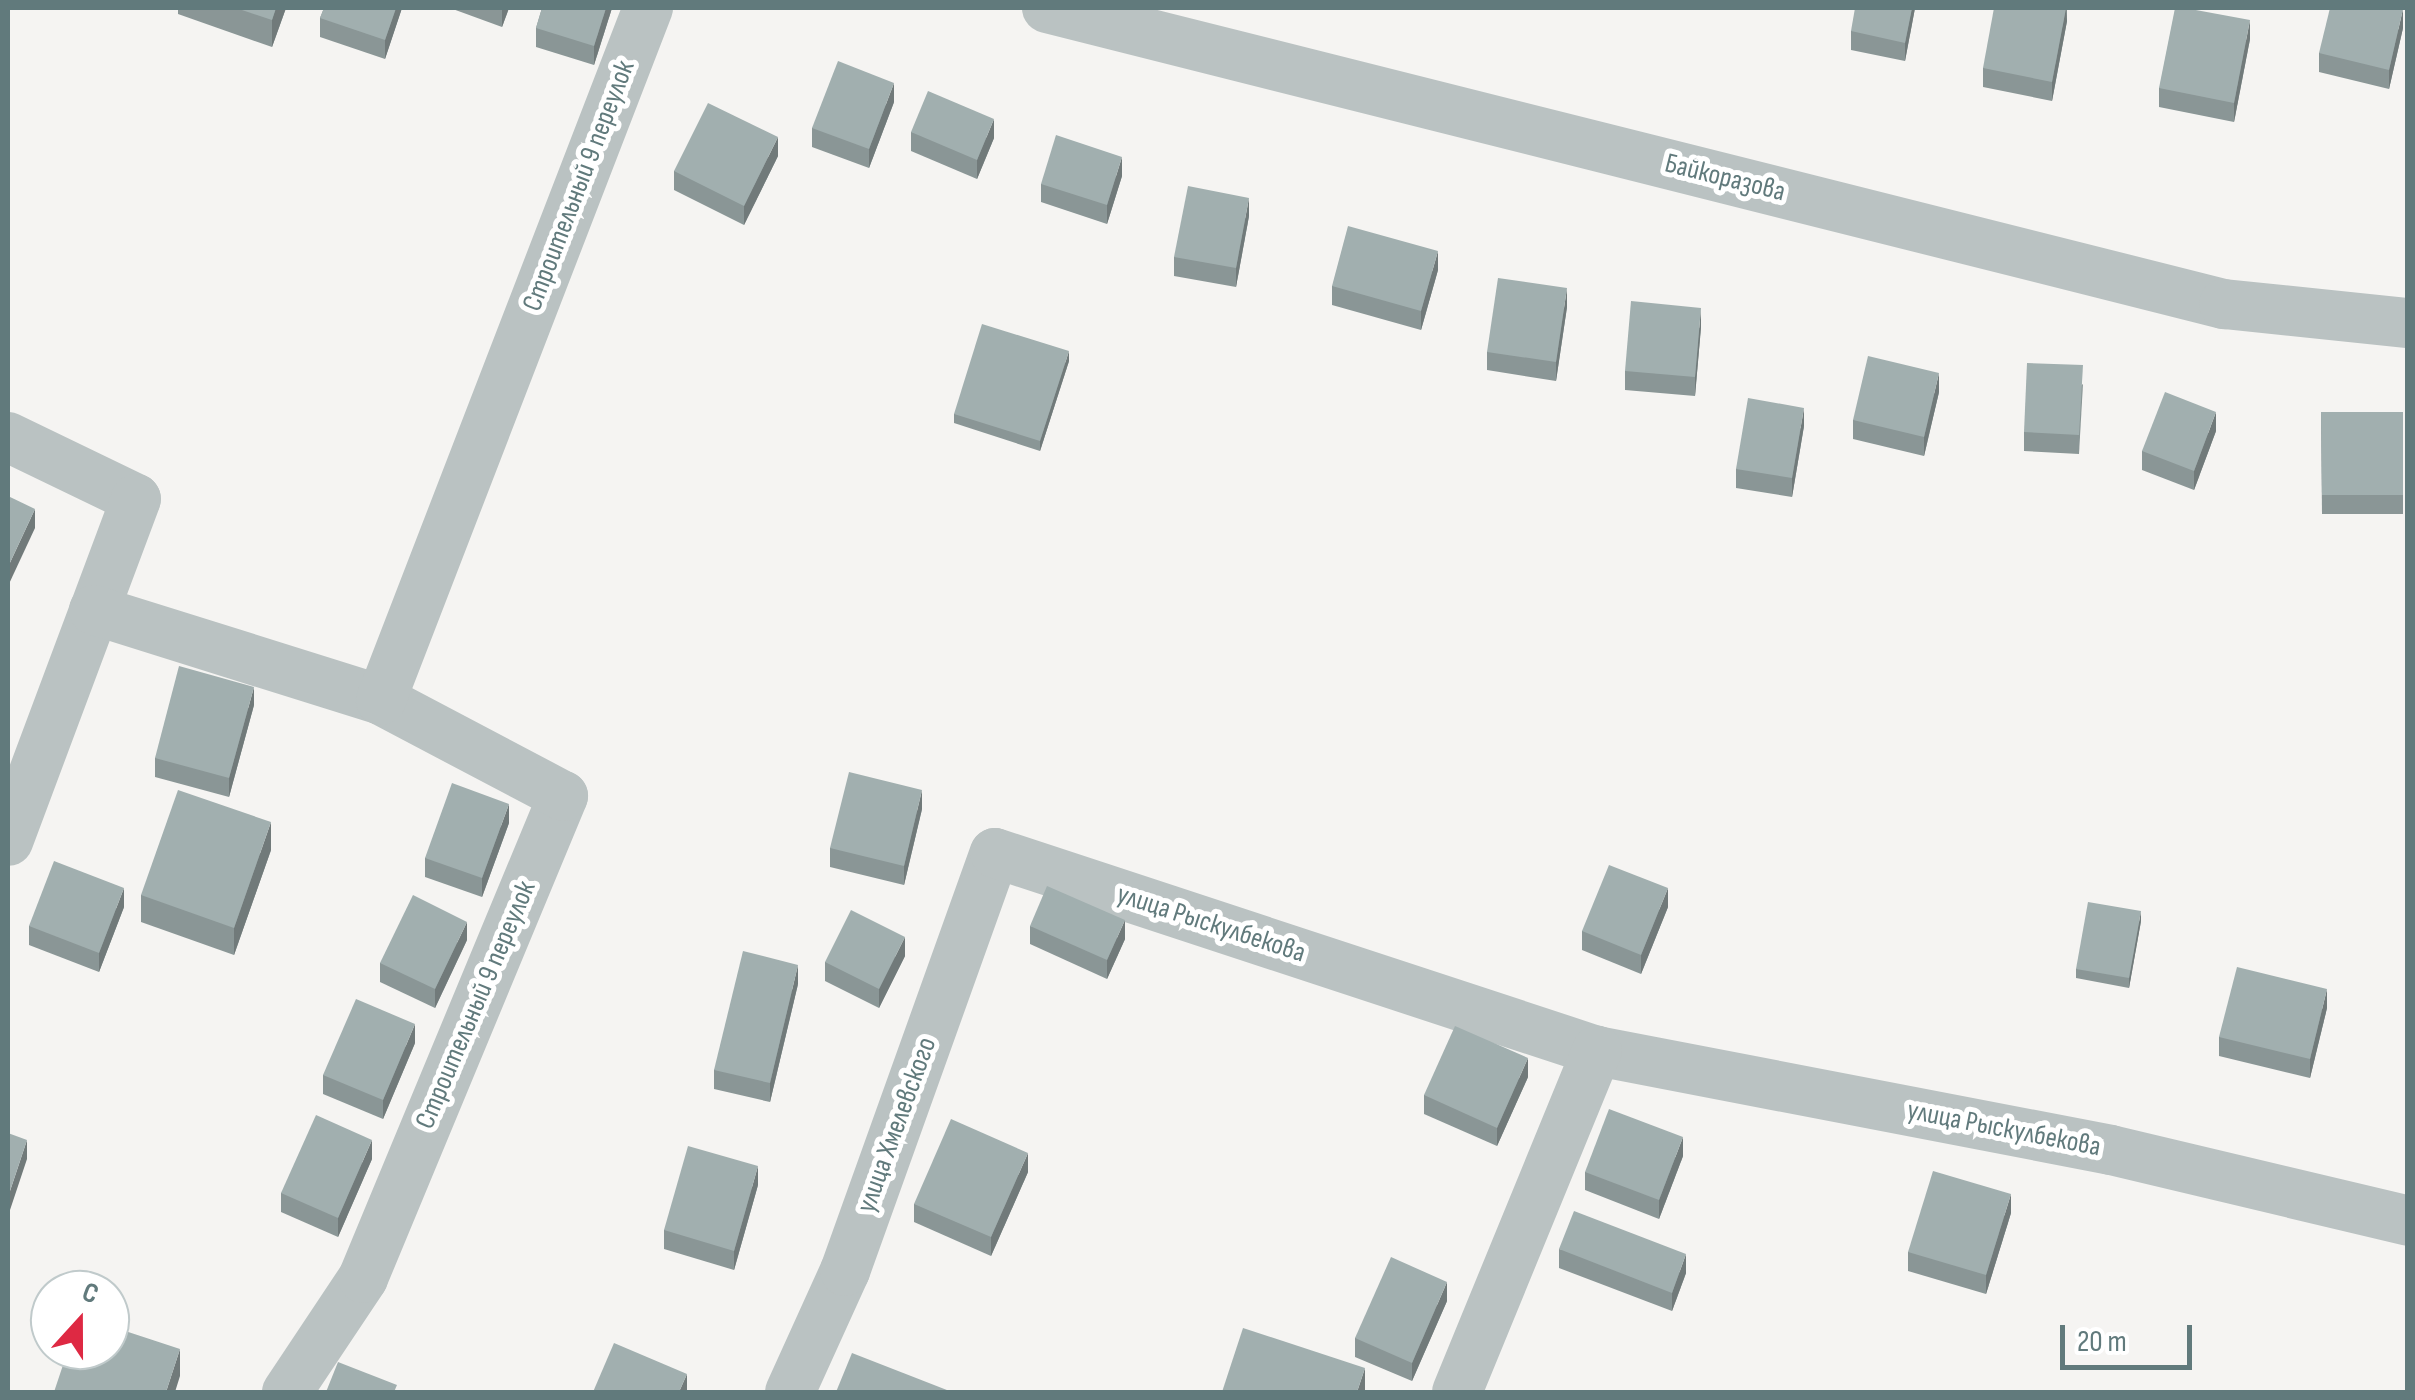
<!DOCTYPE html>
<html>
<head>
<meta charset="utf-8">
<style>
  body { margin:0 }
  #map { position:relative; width:2415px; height:1400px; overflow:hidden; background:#f5f4f2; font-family:"Sofia Sans Condensed",sans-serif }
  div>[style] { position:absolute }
  .minor>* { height:50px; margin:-25px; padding:0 25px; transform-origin:25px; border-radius:25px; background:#bac2c2 }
  .wall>* { inset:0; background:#8a9696 }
  .shaded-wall>* { inset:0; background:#717a7a }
  .building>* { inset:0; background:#a1afaf }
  span { translate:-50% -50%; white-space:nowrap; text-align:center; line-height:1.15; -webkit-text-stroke:10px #fff; paint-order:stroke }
  .street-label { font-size:28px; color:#617a7c }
  .frame { position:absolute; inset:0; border:10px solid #617a7c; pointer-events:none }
  .north { position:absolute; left:30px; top:1270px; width:100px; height:100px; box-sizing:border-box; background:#fff; border:2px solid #c0cacb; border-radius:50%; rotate:21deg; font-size:28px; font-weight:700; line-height:40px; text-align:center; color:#617a7c }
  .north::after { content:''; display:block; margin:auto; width:35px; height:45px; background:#de2943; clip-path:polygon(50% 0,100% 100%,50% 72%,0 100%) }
  .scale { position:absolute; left:2060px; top:1325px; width:132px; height:45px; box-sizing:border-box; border:5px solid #617a7c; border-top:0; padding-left:12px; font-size:30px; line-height:35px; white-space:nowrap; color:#617a7c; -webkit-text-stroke:8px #fff; paint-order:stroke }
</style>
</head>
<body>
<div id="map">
  <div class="minor">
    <i style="left:1047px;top:8px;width:1214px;rotate:14.12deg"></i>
    <i style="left:2224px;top:304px;width:185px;rotate:5.9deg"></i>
    <i style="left:8px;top:437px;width:142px;rotate:25.8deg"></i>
    <i style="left:136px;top:499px;width:365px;rotate:110.5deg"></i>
    <i style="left:94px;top:610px;width:301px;rotate:17.4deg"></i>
    <i style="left:287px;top:1392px;width:137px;rotate:-56.3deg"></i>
    <i style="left:363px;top:1278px;width:522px;rotate:-67.46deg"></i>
    <i style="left:563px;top:796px;width:206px;rotate:-152.2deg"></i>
    <i style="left:381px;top:700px;width:742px;rotate:-68.9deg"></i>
    <i style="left:790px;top:1392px;width:133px;rotate:-65.6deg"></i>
    <i style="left:845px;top:1271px;width:444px;rotate:-70.3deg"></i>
    <i style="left:995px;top:853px;width:634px;rotate:18.21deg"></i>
    <i style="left:1597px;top:1051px;width:523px;rotate:10.9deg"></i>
    <i style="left:2111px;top:1150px;width:305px;rotate:13.4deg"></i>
    <i style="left:1457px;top:1392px;width:369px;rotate:-67.7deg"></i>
  </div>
  <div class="wall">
    <i style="clip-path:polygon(178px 8px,286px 8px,272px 47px,178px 14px)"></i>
    <i style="clip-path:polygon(324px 8px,402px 8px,385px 59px,320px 37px,320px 18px)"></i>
    <i style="clip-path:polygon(450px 8px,509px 8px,502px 27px)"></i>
    <i style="clip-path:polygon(542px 8px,612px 8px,594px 65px,536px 47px,536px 28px)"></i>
    <i style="clip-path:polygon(1915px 8px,1905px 61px,1851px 50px,1851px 31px)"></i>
    <i style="clip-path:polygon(2067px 8px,2067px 21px,2052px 101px,1983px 87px,1983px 68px)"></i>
    <i style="clip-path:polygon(2403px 28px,2389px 89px,2319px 72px,2319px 53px)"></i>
    <i style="clip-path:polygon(2250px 39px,2234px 122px,2159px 107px,2159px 88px)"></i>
    <i style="clip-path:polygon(894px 102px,869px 168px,812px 147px,812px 128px)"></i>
    <i style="clip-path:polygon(911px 132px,994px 138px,977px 179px,911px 151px)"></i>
    <i style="clip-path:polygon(778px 156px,744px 225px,674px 190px,674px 171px)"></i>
    <i style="clip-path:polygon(1122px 176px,1107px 224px,1041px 202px,1041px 184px)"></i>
    <i style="clip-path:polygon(1249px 216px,1236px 287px,1174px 276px,1174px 257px)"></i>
    <i style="clip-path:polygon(1438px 270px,1421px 330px,1332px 305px,1332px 286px)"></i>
    <i style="clip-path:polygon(1567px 307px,1556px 381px,1487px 370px,1487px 352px)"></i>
    <i style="clip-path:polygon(1701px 327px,1695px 396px,1625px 390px,1625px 371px)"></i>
    <i style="clip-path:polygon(1069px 361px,1040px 451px,954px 423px,954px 414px)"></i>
    <i style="clip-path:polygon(2083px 384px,2079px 454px,2024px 451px,2024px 432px)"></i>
    <i style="clip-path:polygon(1939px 392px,1924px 456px,1853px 439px,1853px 420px)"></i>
    <i style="clip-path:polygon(2321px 412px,2403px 412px,2403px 514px,2322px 514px)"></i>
    <i style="clip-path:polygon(1804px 426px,1792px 497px,1736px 488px,1736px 469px)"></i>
    <i style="clip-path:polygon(2216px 431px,2194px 490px,2142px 470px,2142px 451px)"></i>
    <i style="clip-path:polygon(254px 705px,229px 797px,155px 777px,155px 758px)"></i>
    <i style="clip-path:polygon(922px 809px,904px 885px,830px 867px,830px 848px)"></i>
    <i style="clip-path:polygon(509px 823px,482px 897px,425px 877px,425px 858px)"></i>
    <i style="clip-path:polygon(271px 850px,234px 955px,141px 922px,141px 895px)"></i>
    <i style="clip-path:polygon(124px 907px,99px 972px,29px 945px,29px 926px)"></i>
    <i style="clip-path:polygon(1668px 907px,1641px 974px,1582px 950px,1582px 931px)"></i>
    <i style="clip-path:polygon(2141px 921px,2129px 988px,2076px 978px,2076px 969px)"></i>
    <i style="clip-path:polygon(1030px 926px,1125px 939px,1107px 979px,1030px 944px)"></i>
    <i style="clip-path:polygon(467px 940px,435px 1008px,380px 982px,380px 963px)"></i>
    <i style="clip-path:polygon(905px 956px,879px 1008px,825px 981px,825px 962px)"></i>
    <i style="clip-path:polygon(798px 984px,770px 1102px,714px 1089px,714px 1070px)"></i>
    <i style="clip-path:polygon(2327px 1008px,2310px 1078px,2219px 1056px,2219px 1037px)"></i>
    <i style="clip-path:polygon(415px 1043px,383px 1119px,323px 1094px,323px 1075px)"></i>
    <i style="clip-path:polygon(1528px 1077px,1497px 1146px,1424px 1114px,1424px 1095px)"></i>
    <i style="clip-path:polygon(1683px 1156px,1659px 1219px,1585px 1190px,1585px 1172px)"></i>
    <i style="clip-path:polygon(372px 1159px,338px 1237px,281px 1212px,281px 1193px)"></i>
    <i style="clip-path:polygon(1028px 1172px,991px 1256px,914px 1222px,914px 1204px)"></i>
    <i style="clip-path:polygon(758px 1185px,734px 1270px,664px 1249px,664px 1230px)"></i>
    <i style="clip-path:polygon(2011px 1213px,1986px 1294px,1908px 1271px,1908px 1252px)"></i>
    <i style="clip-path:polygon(1559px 1249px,1686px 1273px,1672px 1311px,1559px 1268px)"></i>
    <i style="clip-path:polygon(1447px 1301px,1412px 1381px,1355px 1357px,1355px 1338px)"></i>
  </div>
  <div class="shaded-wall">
    <i style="clip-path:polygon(276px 8px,286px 8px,272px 47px,272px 20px)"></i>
    <i style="clip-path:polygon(396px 8px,402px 8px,385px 59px,385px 40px)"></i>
    <i style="clip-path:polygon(502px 8px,509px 8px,502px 27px)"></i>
    <i style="clip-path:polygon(606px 8px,612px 8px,594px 65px,594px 46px)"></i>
    <i style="clip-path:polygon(1912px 8px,1915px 8px,1905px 61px,1905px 43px)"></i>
    <i style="clip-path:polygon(2066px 8px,2067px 21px,2052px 101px,2052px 82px)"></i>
    <i style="clip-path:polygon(2403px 9px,2403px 28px,2389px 89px,2389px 70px)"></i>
    <i style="clip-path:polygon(2250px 20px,2250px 39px,2234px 122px,2234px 103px)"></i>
    <i style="clip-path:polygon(894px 83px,894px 102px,869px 168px,869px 149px)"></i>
    <i style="clip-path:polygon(994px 119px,994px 138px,977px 179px,977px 160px)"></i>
    <i style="clip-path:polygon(778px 137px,778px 156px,744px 225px,744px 206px)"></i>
    <i style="clip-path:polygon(1122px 157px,1122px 176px,1107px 224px,1107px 205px)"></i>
    <i style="clip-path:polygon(1249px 198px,1249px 216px,1236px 287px,1236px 268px)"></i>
    <i style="clip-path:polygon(1438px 251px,1438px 270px,1421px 330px,1421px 311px)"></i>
    <i style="clip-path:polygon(1567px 288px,1567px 307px,1556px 381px,1556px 362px)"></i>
    <i style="clip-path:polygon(1701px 308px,1701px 327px,1695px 396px,1695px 377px)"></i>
    <i style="clip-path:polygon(1069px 351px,1069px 361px,1040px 451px,1040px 441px)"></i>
    <i style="clip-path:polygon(1939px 373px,1939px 392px,1924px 456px,1924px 437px)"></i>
    <i style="clip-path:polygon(1804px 408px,1804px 426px,1792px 497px,1792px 478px)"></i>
    <i style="clip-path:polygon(2216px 412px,2216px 431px,2194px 490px,2194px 471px)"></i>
    <i style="clip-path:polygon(35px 509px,35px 528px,8px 586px,8px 567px)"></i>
    <i style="clip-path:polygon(254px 687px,254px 705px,229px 797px,229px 778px)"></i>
    <i style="clip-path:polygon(922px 790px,922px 809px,904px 885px,904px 866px)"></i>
    <i style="clip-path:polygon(509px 804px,509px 823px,482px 897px,482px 878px)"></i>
    <i style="clip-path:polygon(271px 822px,271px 850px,234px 955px,234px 928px)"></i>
    <i style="clip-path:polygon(124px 888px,124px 907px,99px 972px,99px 953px)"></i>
    <i style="clip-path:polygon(1668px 888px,1668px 907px,1641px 974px,1641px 955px)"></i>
    <i style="clip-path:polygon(2141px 911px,2141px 921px,2129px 988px,2129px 978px)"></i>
    <i style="clip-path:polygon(1125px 920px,1125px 939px,1107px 979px,1107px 960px)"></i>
    <i style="clip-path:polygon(467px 922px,467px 940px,435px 1008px,435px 989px)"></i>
    <i style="clip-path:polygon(905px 937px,905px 956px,879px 1008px,879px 989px)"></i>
    <i style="clip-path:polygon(798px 965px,798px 984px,770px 1102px,770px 1083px)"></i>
    <i style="clip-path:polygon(2327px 989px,2327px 1008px,2310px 1078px,2310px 1059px)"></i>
    <i style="clip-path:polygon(415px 1024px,415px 1043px,383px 1119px,383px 1100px)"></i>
    <i style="clip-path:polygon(1528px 1058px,1528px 1077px,1497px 1146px,1497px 1128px)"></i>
    <i style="clip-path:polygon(1683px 1137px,1683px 1156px,1659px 1219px,1659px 1200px)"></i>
    <i style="clip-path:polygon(27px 1140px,27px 1159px,8px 1216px,8px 1197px)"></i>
    <i style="clip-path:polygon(372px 1140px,372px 1159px,338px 1237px,338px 1218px)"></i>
    <i style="clip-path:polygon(1028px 1153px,1028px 1172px,991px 1256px,991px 1237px)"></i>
    <i style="clip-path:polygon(758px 1166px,758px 1185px,734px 1270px,734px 1251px)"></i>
    <i style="clip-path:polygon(2011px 1194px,2011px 1213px,1986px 1294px,1986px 1275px)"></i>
    <i style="clip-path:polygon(1686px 1254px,1686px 1273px,1672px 1311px,1672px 1293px)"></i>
    <i style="clip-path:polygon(1447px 1282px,1447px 1301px,1412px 1381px,1412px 1363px)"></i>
    <i style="clip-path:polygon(180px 1349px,180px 1376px,175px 1392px,166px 1392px)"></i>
    <i style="clip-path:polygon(1365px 1368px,1365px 1392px,1357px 1392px)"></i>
    <i style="clip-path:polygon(687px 1374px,687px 1392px,679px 1392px)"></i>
  </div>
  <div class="building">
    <i style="clip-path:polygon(236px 8px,276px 8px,272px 20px)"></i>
    <i style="clip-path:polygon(324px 8px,396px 8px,385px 40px,320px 18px)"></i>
    <i style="clip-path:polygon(542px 8px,606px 8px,594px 46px,536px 28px)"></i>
    <i style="clip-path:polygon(1855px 8px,1912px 8px,1905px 43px,1851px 31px)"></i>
    <i style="clip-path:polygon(1994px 8px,2066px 8px,2052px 82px,1983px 68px)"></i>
    <i style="clip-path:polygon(2175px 8px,2185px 8px,2250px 20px,2234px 103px,2159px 88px)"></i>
    <i style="clip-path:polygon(2330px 8px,2403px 9px,2389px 70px,2319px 53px)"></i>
    <i style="clip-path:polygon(838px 61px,894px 83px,869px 149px,812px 128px)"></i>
    <i style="clip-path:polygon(928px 91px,994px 119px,977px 160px,911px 132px)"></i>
    <i style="clip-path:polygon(708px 103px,778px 137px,744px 206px,674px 171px)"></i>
    <i style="clip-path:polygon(1056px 135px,1122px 157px,1107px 205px,1041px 184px)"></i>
    <i style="clip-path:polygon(1188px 186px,1249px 198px,1236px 268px,1174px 257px)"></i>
    <i style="clip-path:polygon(1348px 226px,1438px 251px,1421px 311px,1332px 286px)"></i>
    <i style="clip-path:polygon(1498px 278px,1567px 288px,1556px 362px,1487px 352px)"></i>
    <i style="clip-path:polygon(1631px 301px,1701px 308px,1695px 377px,1625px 371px)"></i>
    <i style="clip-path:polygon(982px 324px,1069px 351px,1040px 441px,954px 414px)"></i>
    <i style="clip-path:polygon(1868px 356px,1939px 373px,1924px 437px,1853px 420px)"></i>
    <i style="clip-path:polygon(2027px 363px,2083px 365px,2079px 435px,2024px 432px)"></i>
    <i style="clip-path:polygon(2165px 392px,2216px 412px,2194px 471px,2142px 451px)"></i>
    <i style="clip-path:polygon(1748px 398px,1804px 408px,1792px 478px,1736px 469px)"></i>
    <i style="clip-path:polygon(2321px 412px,2403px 412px,2403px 495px,2322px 495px)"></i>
    <i style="clip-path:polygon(8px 496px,35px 509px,8px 567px)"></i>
    <i style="clip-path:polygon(179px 666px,254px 687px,229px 778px,155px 758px)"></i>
    <i style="clip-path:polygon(849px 772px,922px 790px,904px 866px,830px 848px)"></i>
    <i style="clip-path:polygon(452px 783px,509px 804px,482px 878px,425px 858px)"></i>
    <i style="clip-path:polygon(178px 790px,271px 822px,234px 928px,141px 895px)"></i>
    <i style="clip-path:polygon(54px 861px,124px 888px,99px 953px,29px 926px)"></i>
    <i style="clip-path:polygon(1609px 865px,1668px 888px,1641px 955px,1582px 931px)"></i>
    <i style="clip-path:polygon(1047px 886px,1125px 920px,1107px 960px,1030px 926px)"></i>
    <i style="clip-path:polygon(413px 895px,467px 922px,435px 989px,380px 963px)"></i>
    <i style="clip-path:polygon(2088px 902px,2141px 911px,2129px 978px,2076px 969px)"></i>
    <i style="clip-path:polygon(851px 910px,905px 937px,879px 989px,825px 962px)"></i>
    <i style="clip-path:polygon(743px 951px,798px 965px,770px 1083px,714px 1070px)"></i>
    <i style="clip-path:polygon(2237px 967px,2327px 989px,2310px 1059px,2219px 1037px)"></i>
    <i style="clip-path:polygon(356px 999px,415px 1024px,383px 1100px,323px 1075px)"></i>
    <i style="clip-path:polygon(1455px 1026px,1528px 1058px,1497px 1128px,1424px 1095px)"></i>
    <i style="clip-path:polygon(1609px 1109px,1683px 1137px,1659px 1200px,1585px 1172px)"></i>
    <i style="clip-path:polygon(316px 1115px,372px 1140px,338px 1218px,281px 1193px)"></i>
    <i style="clip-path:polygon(951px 1119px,1028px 1153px,991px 1237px,914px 1204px)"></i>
    <i style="clip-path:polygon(8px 1133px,27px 1140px,8px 1197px)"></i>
    <i style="clip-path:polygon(688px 1146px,758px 1166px,734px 1251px,664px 1230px)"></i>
    <i style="clip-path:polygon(1933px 1171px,2011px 1194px,1986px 1275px,1908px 1252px)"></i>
    <i style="clip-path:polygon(1574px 1211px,1686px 1254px,1672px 1293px,1559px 1249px)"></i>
    <i style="clip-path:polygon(1391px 1257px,1447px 1282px,1412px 1363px,1355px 1338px)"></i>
    <i style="clip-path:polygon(110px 1326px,180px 1349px,166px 1392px,54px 1392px,68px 1350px,110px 1350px)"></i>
    <i style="clip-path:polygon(1243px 1328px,1365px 1368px,1357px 1392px,1222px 1392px)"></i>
    <i style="clip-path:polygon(614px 1343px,687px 1374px,679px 1392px,593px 1392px)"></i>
    <i style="clip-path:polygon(852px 1353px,952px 1392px,836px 1392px)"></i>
    <i style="clip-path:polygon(338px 1362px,397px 1385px,394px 1392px,326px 1392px)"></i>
  </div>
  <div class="street-label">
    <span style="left:1725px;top:178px;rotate:14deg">Байкоразова</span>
    <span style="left:579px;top:186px;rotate:-69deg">Строительный 9 переулок</span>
    <span style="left:1211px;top:924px;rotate:18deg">улица Рыскулбекова</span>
    <span style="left:476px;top:1005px;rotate:-67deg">Строительный 9 переулок</span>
    <span style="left:897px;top:1125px;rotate:-70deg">улица Хмелевского</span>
    <span style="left:2004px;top:1129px;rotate:11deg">улица Рыскулбекова</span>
  </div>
  <div class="frame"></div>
  <div class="north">С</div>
  <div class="scale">20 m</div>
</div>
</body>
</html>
